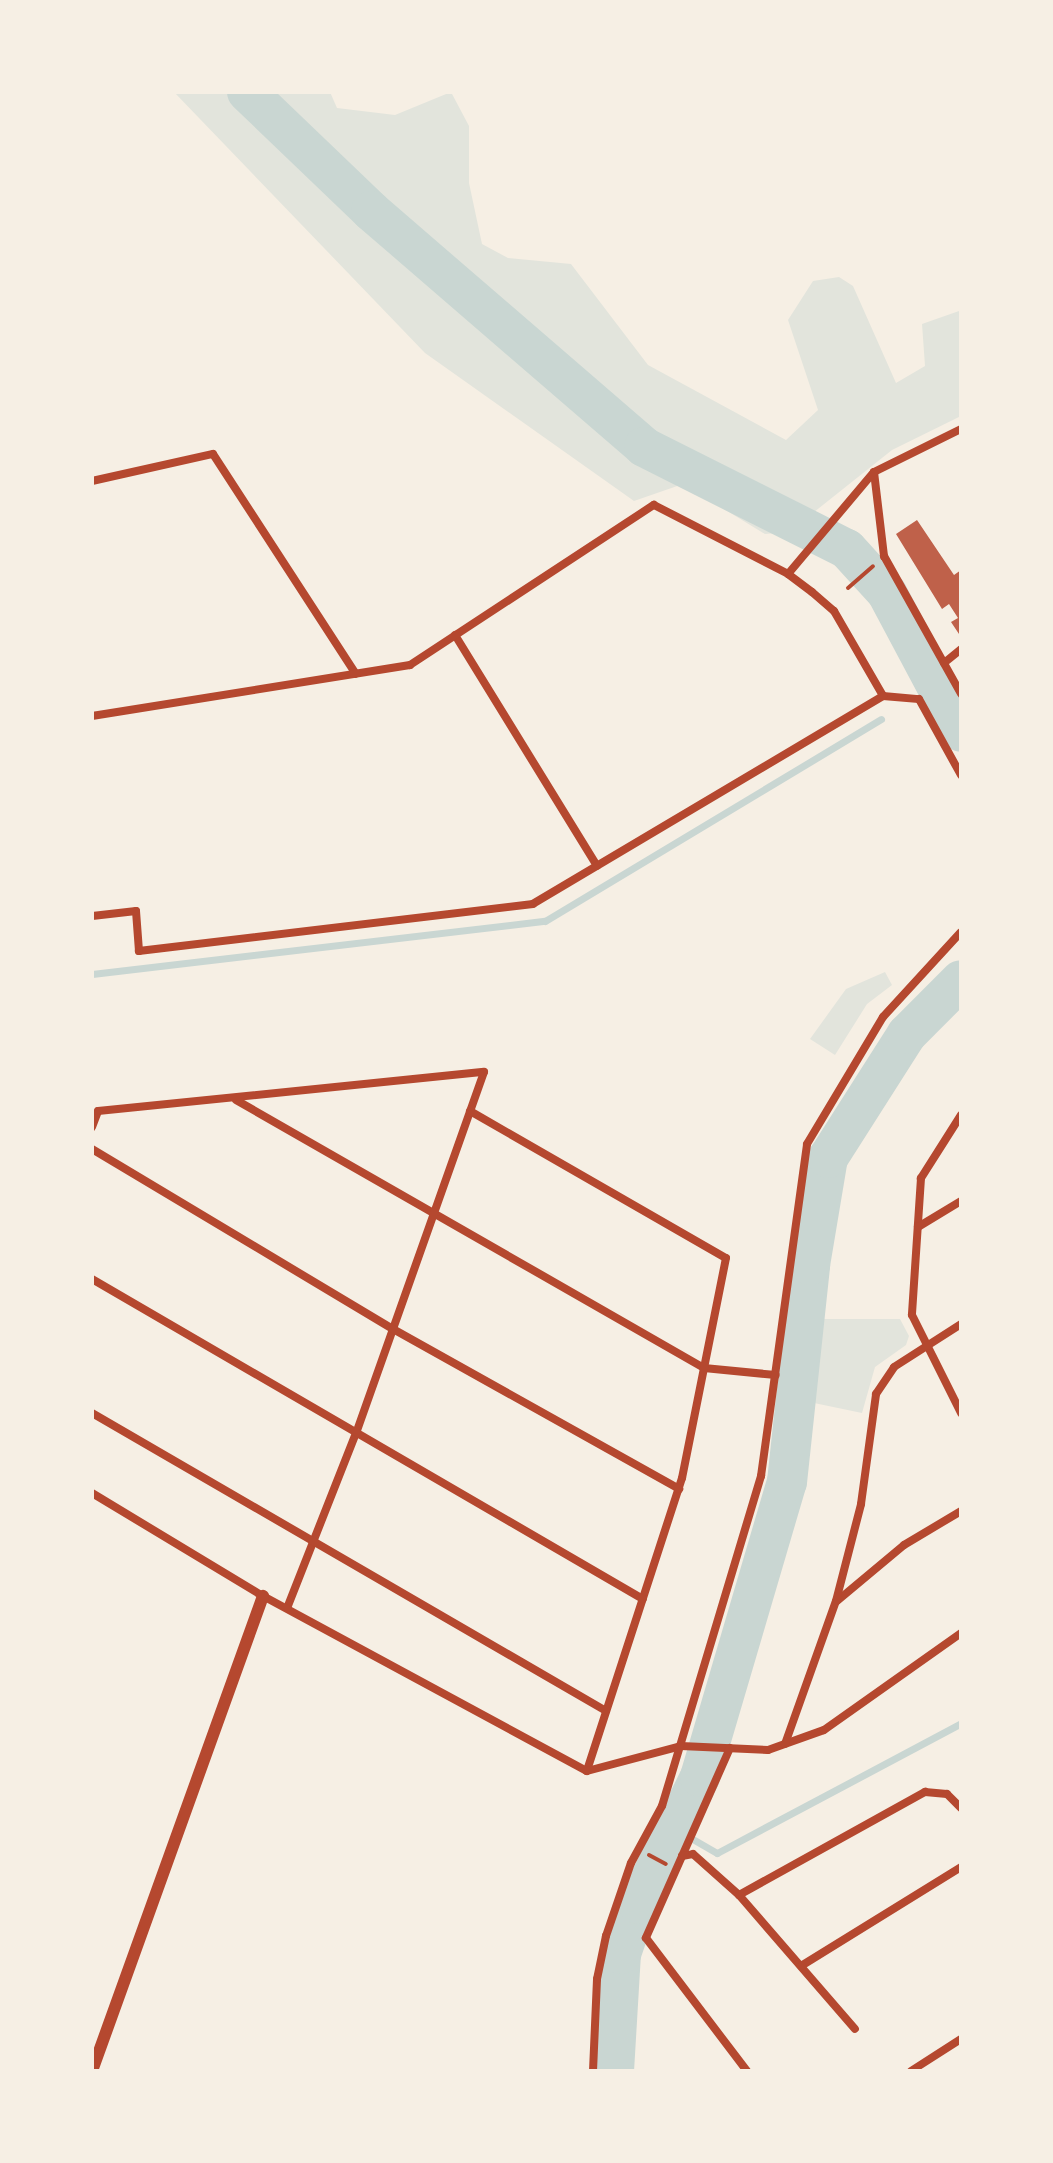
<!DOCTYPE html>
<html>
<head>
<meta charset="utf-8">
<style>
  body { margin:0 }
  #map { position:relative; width:1053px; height:2163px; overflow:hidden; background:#f6efe4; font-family:"IBM Plex Sans",sans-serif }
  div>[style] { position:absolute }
  .green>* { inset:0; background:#e2e4dc }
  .stream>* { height:7px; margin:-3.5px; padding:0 3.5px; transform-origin:3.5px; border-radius:3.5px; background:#c9d6d2 }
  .river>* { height:40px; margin:-20px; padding:0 20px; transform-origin:20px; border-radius:20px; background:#c9d6d2 }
  .building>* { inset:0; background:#bf614a }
  .path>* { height:4px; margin:-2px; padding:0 2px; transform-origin:2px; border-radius:2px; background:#b5482f }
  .minor>* { height:8px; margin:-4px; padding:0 4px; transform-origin:4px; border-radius:4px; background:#b5482f }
  .tertiary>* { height:12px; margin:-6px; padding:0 6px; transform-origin:6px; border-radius:6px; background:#b5482f }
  span { translate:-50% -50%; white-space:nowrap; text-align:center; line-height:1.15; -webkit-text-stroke:8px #f6efe4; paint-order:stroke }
  .frame { position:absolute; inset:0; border:94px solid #f6efe4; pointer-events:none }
</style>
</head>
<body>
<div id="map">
  <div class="green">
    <i style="clip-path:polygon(174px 92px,330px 92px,337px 108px,395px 115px,451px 92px,469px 126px,469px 183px,482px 244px,508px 258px,571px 264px,648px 365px,786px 440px,818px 410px,788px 320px,813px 281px,839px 277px,853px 286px,896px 383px,925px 366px,922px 324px,959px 311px,961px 416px,892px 450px,789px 532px,765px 534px,683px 484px,634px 501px,425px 353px)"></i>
    <i style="clip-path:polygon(885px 972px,892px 985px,867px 1004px,835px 1055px,810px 1039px,846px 989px)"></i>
    <i style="clip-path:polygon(819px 1319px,900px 1319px,909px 1336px,906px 1345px,875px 1367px,862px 1413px,814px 1403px)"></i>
  </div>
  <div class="stream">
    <i style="left:92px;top:974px;width:456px;rotate:-6.7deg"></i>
    <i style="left:545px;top:921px;width:392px;rotate:-31deg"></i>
    <i style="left:677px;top:1830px;width:46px;rotate:29.9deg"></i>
    <i style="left:717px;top:1853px;width:276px;rotate:-28deg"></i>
  </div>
  <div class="river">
    <i style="left:247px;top:92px;width:172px;rotate:43.8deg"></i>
    <i style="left:371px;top:211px;width:361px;rotate:40.8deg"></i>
    <i style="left:644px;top:447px;width:227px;rotate:26.7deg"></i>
    <i style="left:847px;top:549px;width:59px;rotate:47.7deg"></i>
    <i style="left:887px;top:593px;width:157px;rotate:62deg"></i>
    <i style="left:614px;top:2071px;width:117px;rotate:-86.6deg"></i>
    <i style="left:621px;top:1954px;width:53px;rotate:-71.2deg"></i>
    <i style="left:638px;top:1904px;width:141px;rotate:-64deg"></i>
    <i style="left:700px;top:1777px;width:308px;rotate:-73.6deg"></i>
    <i style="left:787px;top:1482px;width:218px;rotate:-83.9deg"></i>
    <i style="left:810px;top:1265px;width:109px;rotate:-80.5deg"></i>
    <i style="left:828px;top:1158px;width:147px;rotate:-57.5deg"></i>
    <i style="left:907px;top:1034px;width:76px;rotate:-45deg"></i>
  </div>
  <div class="building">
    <i style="clip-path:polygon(917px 520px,954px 575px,961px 570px,959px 634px,951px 622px,958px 618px,949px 604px,942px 609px,896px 534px)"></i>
  </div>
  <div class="path">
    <i style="left:848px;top:588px;width:33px;rotate:-41deg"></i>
    <i style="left:649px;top:1855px;width:19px;rotate:28deg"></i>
  </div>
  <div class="minor">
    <i style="left:874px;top:472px;width:85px;rotate:83.2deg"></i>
    <i style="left:884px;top:556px;width:158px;rotate:60.8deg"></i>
    <i style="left:92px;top:481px;width:124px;rotate:-12.6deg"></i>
    <i style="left:213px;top:454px;width:262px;rotate:57deg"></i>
    <i style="left:788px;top:574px;width:133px;rotate:-49.9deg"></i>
    <i style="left:874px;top:472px;width:97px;rotate:-26.3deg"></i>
    <i style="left:455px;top:635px;width:271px;rotate:58.4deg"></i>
    <i style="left:944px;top:663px;width:22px;rotate:-39deg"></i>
    <i style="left:883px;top:696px;width:36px;rotate:5deg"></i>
    <i style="left:919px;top:699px;width:87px;rotate:61.1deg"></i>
    <i style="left:92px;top:716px;width:322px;rotate:-9.1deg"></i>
    <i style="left:410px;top:665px;width:292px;rotate:-33.3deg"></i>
    <i style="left:654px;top:505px;width:151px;rotate:27.2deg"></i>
    <i style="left:788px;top:574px;width:30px;rotate:37deg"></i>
    <i style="left:812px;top:592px;width:29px;rotate:41deg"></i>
    <i style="left:834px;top:611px;width:98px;rotate:60deg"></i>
    <i style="left:883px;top:696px;width:407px;rotate:149.3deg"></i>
    <i style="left:533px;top:904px;width:397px;rotate:173.2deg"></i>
    <i style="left:139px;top:951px;width:40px;rotate:-94.3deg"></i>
    <i style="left:136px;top:911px;width:44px;rotate:173.5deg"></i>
    <i style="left:236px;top:1100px;width:539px;rotate:29.8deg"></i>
    <i style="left:704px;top:1368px;width:72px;rotate:5.6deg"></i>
    <i style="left:470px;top:1111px;width:295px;rotate:29.9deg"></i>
    <i style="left:726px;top:1258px;width:224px;rotate:101.3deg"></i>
    <i style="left:682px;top:1478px;width:308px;rotate:108deg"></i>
    <i style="left:961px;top:1115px;width:75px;rotate:122.4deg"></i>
    <i style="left:921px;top:1178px;width:137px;rotate:93.8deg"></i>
    <i style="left:912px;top:1315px;width:110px;rotate:63.4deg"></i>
    <i style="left:92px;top:1127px;width:17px;rotate:-69deg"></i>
    <i style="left:98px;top:1111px;width:388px;rotate:-5.8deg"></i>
    <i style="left:484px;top:1072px;width:383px;rotate:109.5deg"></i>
    <i style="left:356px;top:1433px;width:188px;rotate:111.5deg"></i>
    <i style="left:92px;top:1149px;width:351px;rotate:30.9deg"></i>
    <i style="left:393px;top:1329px;width:328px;rotate:29.2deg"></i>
    <i style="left:918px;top:1227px;width:50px;rotate:-31.2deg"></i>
    <i style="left:92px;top:1279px;width:637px;rotate:30.15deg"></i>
    <i style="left:92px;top:1413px;width:594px;rotate:30.1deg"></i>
    <i style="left:92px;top:1493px;width:200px;rotate:31.1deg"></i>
    <i style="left:263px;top:1596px;width:368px;rotate:28.4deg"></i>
    <i style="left:587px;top:1771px;width:97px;rotate:-14.9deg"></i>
    <i style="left:681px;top:1746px;width:87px;rotate:2.6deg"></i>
    <i style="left:768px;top:1750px;width:59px;rotate:-19.7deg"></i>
    <i style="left:824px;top:1730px;width:168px;rotate:-35.3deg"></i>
    <i style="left:837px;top:1601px;width:87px;rotate:-39.9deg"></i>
    <i style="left:904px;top:1545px;width:66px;rotate:-30.8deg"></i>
    <i style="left:785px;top:1744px;width:152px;rotate:-70.4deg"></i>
    <i style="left:836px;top:1601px;width:100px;rotate:-75.5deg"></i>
    <i style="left:861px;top:1504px;width:111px;rotate:-82.2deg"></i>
    <i style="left:876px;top:1394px;width:32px;rotate:-56deg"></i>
    <i style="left:894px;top:1367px;width:80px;rotate:-32.7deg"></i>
    <i style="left:730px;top:1748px;width:208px;rotate:113.9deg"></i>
    <i style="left:646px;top:1938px;width:167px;rotate:52.8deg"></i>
    <i style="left:682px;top:1856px;width:11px;rotate:-10deg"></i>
    <i style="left:693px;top:1854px;width:62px;rotate:41.7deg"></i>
    <i style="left:739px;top:1895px;width:177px;rotate:49.1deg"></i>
    <i style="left:739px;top:1895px;width:213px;rotate:-29deg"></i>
    <i style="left:925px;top:1792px;width:22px;rotate:5deg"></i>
    <i style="left:947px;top:1794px;width:20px;rotate:45deg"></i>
    <i style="left:801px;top:1966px;width:188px;rotate:-31.7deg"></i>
    <i style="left:593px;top:2071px;width:92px;rotate:-87.5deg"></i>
    <i style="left:597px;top:1979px;width:44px;rotate:-78.2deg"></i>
    <i style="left:606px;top:1936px;width:77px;rotate:-71.1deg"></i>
    <i style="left:631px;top:1863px;width:65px;rotate:-61.5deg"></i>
    <i style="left:662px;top:1806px;width:345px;rotate:-73.3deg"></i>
    <i style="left:761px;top:1476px;width:335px;rotate:-82.1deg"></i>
    <i style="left:807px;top:1144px;width:148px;rotate:-59.1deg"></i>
    <i style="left:883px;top:1017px;width:115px;rotate:-47.5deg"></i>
    <i style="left:911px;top:2071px;width:59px;rotate:-32.6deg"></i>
  </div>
  <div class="tertiary">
    <i style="left:92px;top:2071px;width:505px;rotate:-70.2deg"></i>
  </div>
  <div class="frame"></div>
</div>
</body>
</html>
